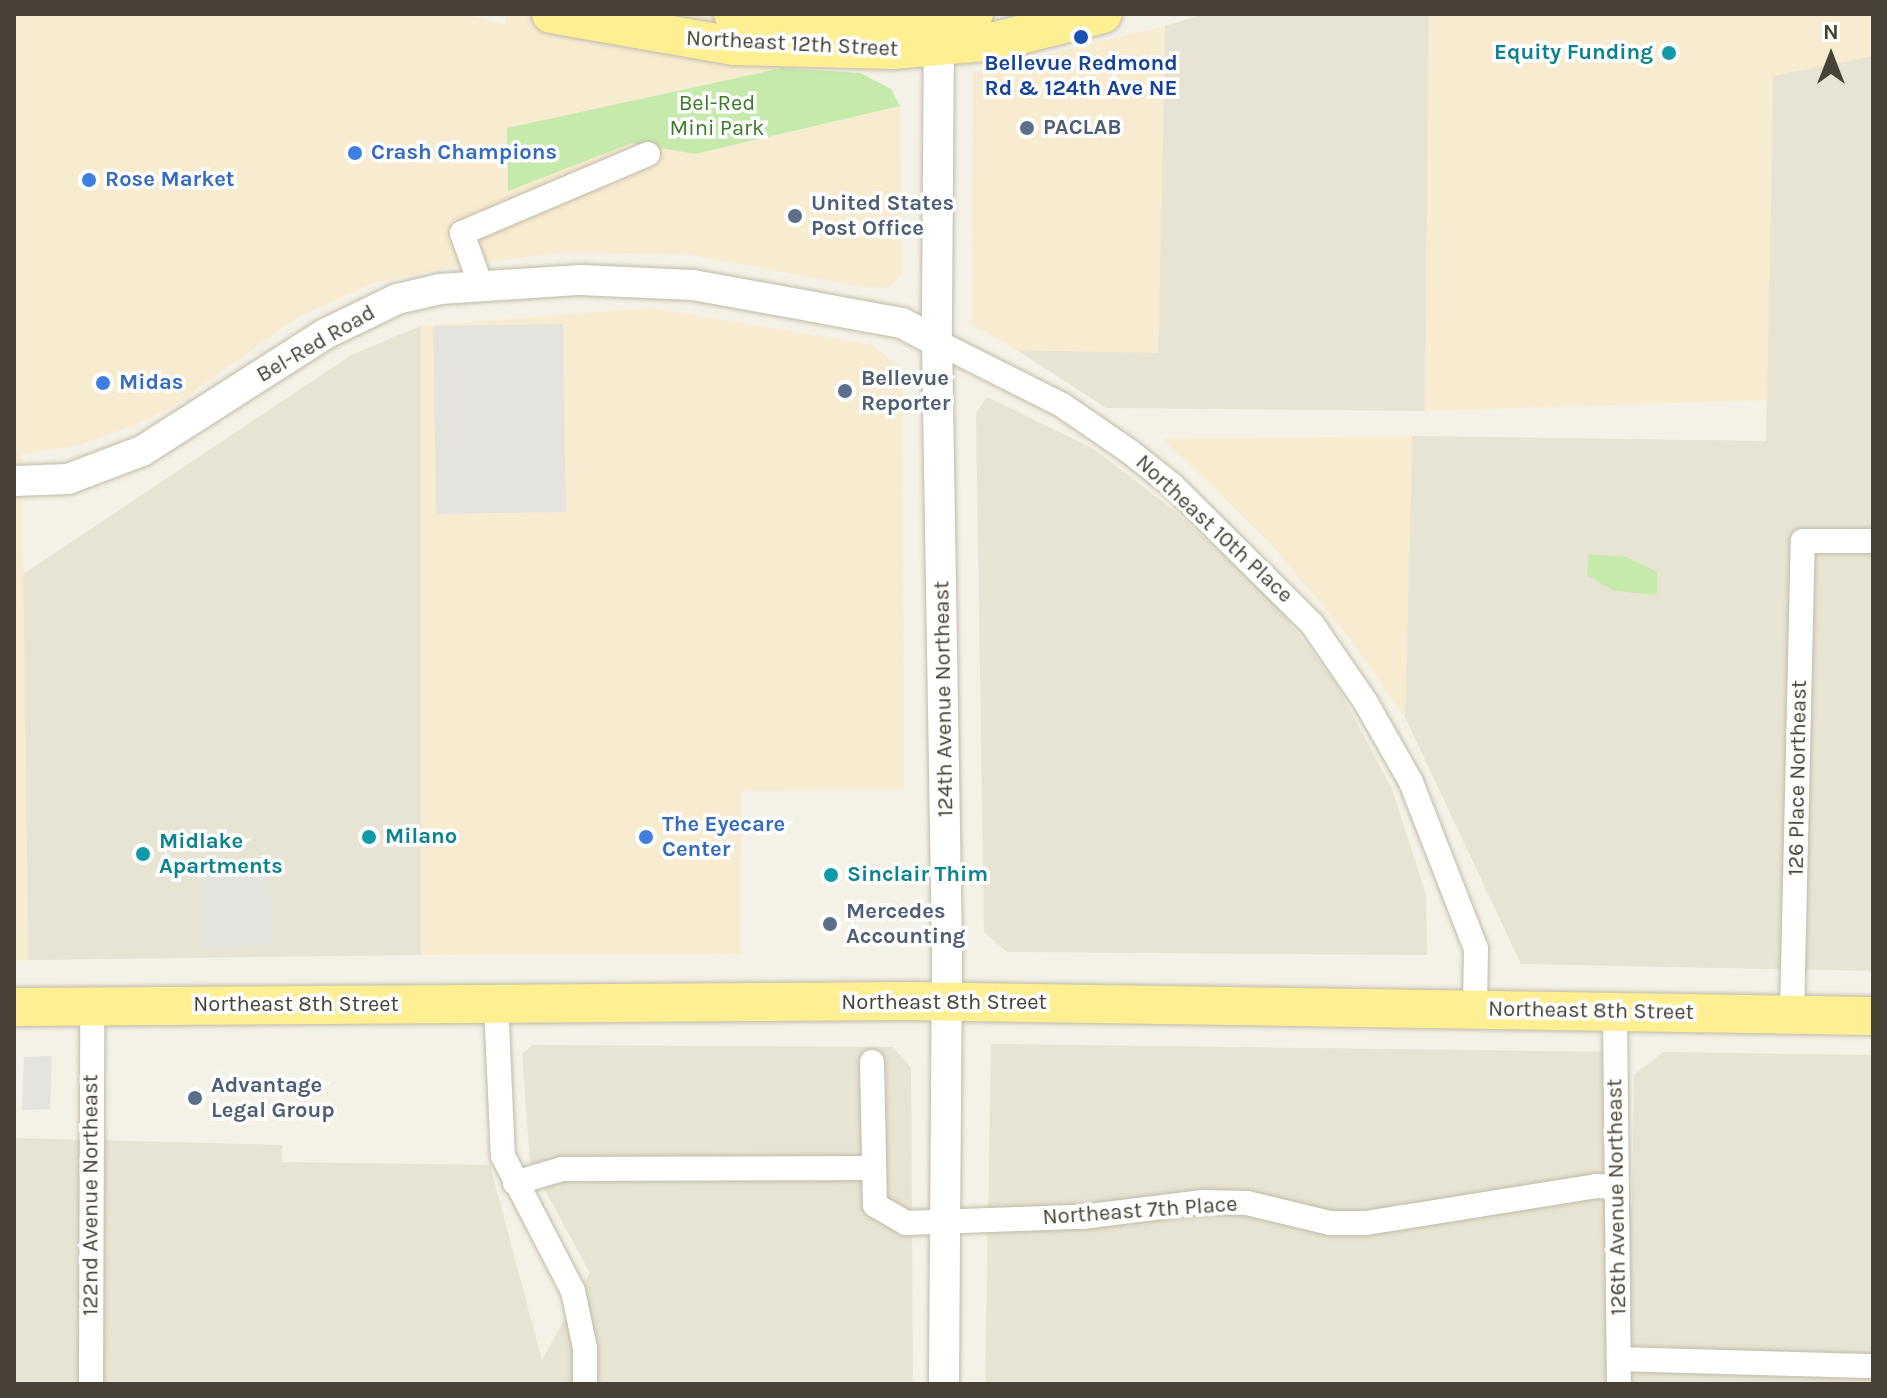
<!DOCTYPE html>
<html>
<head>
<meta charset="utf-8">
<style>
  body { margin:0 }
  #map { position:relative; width:1887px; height:1398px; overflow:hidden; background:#f4f1e6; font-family:Karla,sans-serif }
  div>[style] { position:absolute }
  .residential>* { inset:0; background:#e8e4d3 }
  .commercial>* { inset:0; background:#f7ecd0 }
  .green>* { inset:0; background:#c6eaac }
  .parking>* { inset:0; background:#e4e3de }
  .roads { filter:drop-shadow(0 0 2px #c0bba8) drop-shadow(0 0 2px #c0bba8) }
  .minor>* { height:24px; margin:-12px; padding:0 12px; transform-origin:12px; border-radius:12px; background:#fff }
  .tertiary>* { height:30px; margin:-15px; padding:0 15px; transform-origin:15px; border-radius:15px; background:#fff }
  .primary>* { height:38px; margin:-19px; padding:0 19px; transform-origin:19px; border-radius:19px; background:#ffef93 }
  .dots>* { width:22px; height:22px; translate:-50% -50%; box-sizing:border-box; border:4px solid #fff; border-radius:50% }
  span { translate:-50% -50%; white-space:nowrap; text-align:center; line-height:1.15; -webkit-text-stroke:7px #fff; paint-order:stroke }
  .street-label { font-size:22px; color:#474235 }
  .culture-label { font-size:22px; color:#0d838f; font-weight:700 }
  .right { translate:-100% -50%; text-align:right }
  .left { translate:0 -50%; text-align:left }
  .transit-label { font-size:22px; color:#164399; font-weight:700 }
  .park-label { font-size:22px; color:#3a7b25 }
  .service-label { font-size:22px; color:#4e5e75; font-weight:700 }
  .shop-label { font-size:22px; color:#366cbe; font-weight:700 }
  .frame { position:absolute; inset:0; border:16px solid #474235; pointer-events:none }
  .north { position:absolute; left:1791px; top:16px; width:80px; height:80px; -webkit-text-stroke:6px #fff; paint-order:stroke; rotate:0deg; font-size:22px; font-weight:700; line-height:32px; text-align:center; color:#474235 }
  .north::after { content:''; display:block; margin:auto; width:28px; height:36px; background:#474235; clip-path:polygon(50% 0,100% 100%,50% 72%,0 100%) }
</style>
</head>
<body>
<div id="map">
  <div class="residential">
    <i style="clip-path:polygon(1205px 14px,1429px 14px,1425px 411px,1106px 408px,1017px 350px,1158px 352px,1165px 26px)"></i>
    <i style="clip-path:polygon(1873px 56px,1873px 971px,1521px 964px,1405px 717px,1412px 436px,1766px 441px,1773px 75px)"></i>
    <i style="clip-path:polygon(421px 326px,421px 955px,28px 960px,22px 575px,353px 354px)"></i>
    <i style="clip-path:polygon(987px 397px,1094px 449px,1172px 509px,1271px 598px,1335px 682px,1392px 789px,1426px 895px,1427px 955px,1007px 952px,984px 932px,976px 413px)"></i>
    <i style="clip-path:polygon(991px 1044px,1615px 1052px,1618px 1205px,1632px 1204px,1634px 1075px,1663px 1052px,1873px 1055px,1873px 1384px,985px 1384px)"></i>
    <i style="clip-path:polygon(533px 1045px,893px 1047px,911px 1068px,913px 1384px,14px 1384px,14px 1138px,282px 1145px,282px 1162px,490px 1165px,542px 1360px,590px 1273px,530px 1162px,522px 1054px)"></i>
  </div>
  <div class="commercial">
    <i style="clip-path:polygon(14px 14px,464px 14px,506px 25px,506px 14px,784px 14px,782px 68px,507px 128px,508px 190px,632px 143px,695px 154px,900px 106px,902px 274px,889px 288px,857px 286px,686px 254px,570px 252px,463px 264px,373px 283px,296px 318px,172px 407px,135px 425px,79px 445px,22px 454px,28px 960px,14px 961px)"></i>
    <i style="clip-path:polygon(1429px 14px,1873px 14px,1873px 56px,1773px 76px,1767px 400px,1425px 411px)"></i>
    <i style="clip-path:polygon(1165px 26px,1158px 353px,1017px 350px,972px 324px,973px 73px)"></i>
    <i style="clip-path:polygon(651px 308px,872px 345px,903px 370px,904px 790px,741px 791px,740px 954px,421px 955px,421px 326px)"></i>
    <i style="clip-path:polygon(1412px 436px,1405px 717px,1344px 631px,1270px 543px,1163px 439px)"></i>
  </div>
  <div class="green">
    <i style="clip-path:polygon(782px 68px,860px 73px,891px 89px,900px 106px,695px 154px,632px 143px,508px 191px,507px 128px)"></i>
    <i style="clip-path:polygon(1589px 554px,1626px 557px,1657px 572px,1657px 595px,1614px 591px,1587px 575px)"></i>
  </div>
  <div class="parking">
    <i style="clip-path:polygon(563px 324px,566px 512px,436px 514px,433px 326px)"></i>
    <i style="clip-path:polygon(270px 862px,272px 945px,201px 948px,198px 864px)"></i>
    <i style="clip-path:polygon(52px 1056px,50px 1109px,22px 1110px,24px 1057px)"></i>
  </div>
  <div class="roads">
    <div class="minor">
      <i style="left:480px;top:283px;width:53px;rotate:-109.8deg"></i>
      <i style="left:462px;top:233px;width:202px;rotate:-23deg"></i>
      <i style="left:937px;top:342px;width:140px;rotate:26.7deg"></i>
      <i style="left:1062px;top:405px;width:81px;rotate:34.5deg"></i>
      <i style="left:1129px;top:451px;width:55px;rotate:38.3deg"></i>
      <i style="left:1172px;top:485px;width:197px;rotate:44.8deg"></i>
      <i style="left:1312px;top:624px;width:93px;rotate:55.5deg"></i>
      <i style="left:1365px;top:701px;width:93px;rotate:60.4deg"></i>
      <i style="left:1411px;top:782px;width:179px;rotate:68.7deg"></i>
      <i style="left:1476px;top:949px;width:60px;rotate:91deg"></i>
      <i style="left:496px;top:1004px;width:152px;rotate:87.4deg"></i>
      <i style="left:503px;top:1156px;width:152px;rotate:62.6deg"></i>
      <i style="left:573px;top:1291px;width:58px;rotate:78.1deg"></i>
      <i style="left:585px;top:1348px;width:36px;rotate:90deg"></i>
      <i style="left:1615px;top:1011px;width:373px;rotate:89.4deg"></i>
      <i style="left:1792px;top:1015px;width:474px;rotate:-88.7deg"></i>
      <i style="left:1803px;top:541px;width:70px"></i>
      <i style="left:872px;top:1062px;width:143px;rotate:88.8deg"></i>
      <i style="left:875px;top:1205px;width:36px;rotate:30deg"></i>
      <i style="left:906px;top:1223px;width:176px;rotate:-2deg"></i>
      <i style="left:1082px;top:1217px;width:122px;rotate:-7.1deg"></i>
      <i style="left:1203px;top:1202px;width:44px;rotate:1.3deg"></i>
      <i style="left:1247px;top:1203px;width:85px;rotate:13.5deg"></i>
      <i style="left:1330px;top:1223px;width:36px"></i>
      <i style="left:1366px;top:1223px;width:233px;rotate:-9.1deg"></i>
      <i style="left:1596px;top:1186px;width:21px;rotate:3deg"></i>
      <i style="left:515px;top:1183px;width:49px;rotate:-16.6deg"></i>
      <i style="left:562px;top:1169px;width:310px;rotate:-0.2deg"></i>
      <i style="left:1619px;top:1359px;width:254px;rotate:1.6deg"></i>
      <i style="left:91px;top:1384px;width:377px;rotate:-89.8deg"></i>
    </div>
    <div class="tertiary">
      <i style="left:939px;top:26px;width:316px;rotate:90.4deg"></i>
      <i style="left:937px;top:342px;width:610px;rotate:89.06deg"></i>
      <i style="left:947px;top:952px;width:432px;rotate:90.4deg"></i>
      <i style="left:14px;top:481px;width:54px;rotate:-2.1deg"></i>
      <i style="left:68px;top:479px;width:79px;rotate:-20.7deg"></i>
      <i style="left:142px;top:451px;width:217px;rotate:-32.6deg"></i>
      <i style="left:325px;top:334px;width:80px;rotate:-25.9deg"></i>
      <i style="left:397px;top:299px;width:44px;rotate:-13.1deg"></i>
      <i style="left:440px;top:289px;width:141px;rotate:-3.7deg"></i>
      <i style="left:581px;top:280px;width:112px;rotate:2.6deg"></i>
      <i style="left:693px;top:285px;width:212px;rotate:10.3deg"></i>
      <i style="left:902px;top:323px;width:40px;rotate:28deg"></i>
    </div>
    <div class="primary">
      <i style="left:551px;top:14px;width:186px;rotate:9.9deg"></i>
      <i style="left:734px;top:46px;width:159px;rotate:1.4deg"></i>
      <i style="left:893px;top:50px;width:103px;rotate:-5deg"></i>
      <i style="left:996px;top:41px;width:110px;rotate:-14.2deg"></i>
      <i style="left:733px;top:14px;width:132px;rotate:2.2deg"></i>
      <i style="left:865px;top:19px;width:109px;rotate:-2.6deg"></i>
      <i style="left:14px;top:1007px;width:895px;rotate:-0.38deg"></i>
      <i style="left:909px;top:1001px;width:964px;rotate:0.89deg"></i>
    </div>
  </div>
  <div class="dots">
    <i style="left:1081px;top:37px;background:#1a4fb4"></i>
    <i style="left:1669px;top:53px;background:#0f9aa8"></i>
    <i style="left:1027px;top:128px;background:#5c6f8a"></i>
    <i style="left:355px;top:153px;background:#3f7fe0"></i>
    <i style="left:89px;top:180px;background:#3f7fe0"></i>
    <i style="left:795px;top:216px;background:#5c6f8a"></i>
    <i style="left:103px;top:383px;background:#3f7fe0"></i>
    <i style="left:845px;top:391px;background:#5c6f8a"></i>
    <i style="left:369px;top:837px;background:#0f9aa8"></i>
    <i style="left:646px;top:837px;background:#3f7fe0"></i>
    <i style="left:143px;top:854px;background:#0f9aa8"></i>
    <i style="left:831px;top:875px;background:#0f9aa8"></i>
    <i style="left:830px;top:924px;background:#5c6f8a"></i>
    <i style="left:195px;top:1098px;background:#5c6f8a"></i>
  </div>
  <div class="street-label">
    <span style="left:792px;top:44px;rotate:3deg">Northeast 12th Street</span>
    <span style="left:316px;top:344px;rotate:-30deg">Bel-Red Road</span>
    <span style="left:1214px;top:529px;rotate:43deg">Northeast 10th Place</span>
    <span style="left:944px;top:699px;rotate:-91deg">124th Avenue Northeast</span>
    <span style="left:1798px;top:778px;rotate:-89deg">126 Place Northeast</span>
    <span style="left:944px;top:1003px">Northeast 8th Street</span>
    <span style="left:296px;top:1005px">Northeast 8th Street</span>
    <span style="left:1591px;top:1011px;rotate:1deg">Northeast 8th Street</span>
    <span style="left:91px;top:1195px;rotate:-90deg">122nd Avenue Northeast</span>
    <span style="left:1617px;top:1197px;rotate:-91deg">126th Avenue Northeast</span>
    <span style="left:1140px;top:1211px;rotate:-4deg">Northeast 7th Place</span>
  </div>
  <div class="culture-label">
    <span class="right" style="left:1653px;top:53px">Equity Funding</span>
    <span class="left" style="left:385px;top:837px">Milano</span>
    <span class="left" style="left:159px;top:854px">Midlake<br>Apartments</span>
    <span class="left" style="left:847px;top:875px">Sinclair Thim</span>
  </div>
  <div class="transit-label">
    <span style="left:1081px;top:76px">Bellevue Redmond<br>Rd &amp; 124th Ave NE</span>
  </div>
  <div class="park-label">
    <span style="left:717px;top:116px">Bel-Red<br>Mini Park</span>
  </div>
  <div class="service-label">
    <span class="left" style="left:1043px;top:128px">PACLAB</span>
    <span class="left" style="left:811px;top:216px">United States<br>Post Office</span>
    <span class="left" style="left:861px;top:391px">Bellevue<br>Reporter</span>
    <span class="left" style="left:846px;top:924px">Mercedes<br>Accounting</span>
    <span class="left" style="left:211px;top:1098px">Advantage<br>Legal Group</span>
  </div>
  <div class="shop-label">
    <span class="left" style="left:371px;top:153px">Crash Champions</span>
    <span class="left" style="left:105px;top:180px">Rose Market</span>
    <span class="left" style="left:119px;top:383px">Midas</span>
    <span class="left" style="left:662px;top:837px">The Eyecare<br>Center</span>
  </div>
  <div class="frame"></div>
  <div class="north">N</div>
</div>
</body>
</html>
